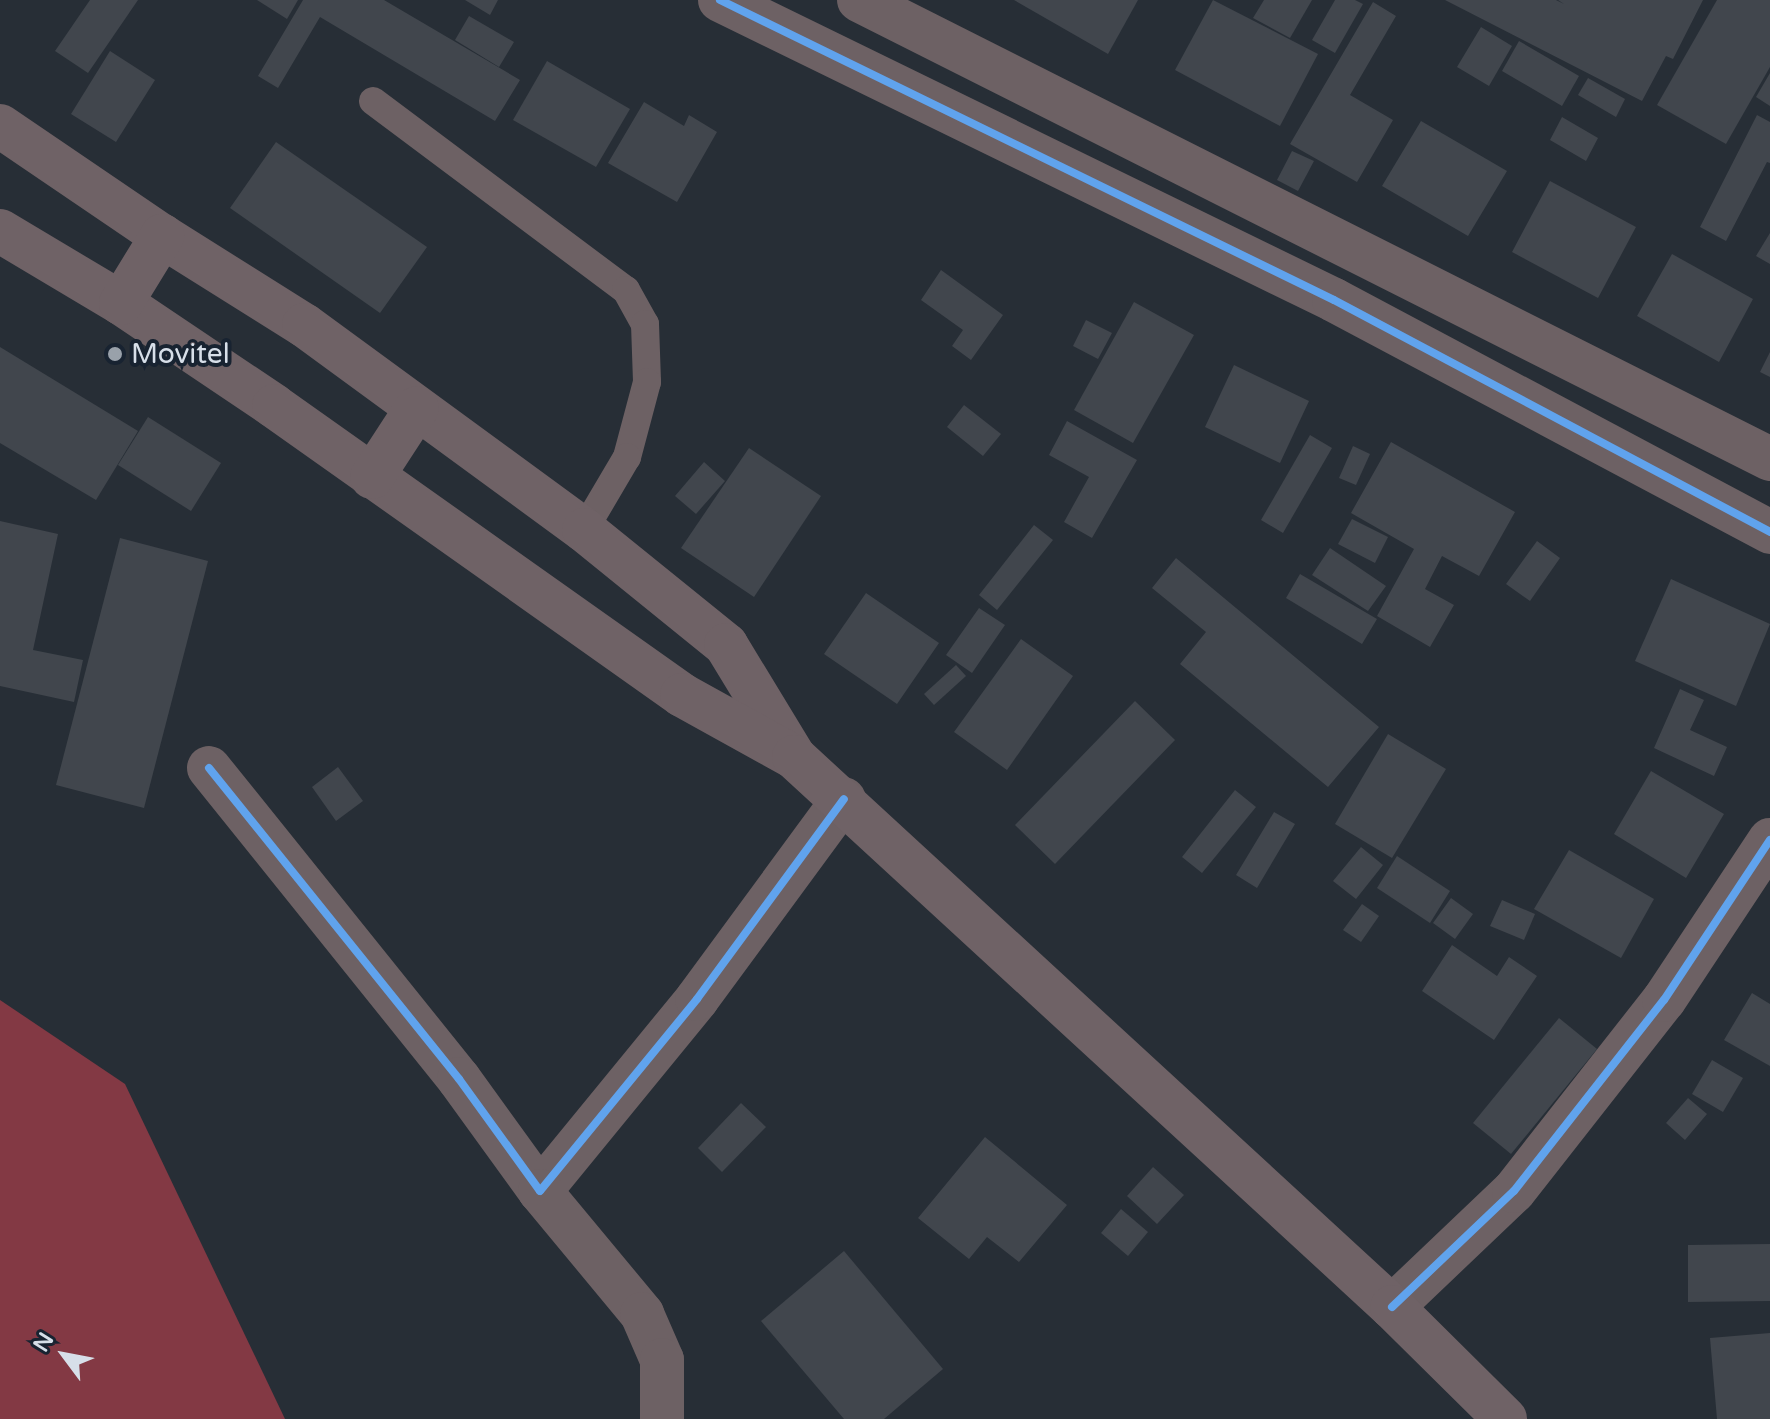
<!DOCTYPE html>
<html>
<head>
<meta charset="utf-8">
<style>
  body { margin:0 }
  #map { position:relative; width:1770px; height:1419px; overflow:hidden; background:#272e36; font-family:"Varela Round",sans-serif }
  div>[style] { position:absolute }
  .forest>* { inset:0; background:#833944 }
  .building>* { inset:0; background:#41464d }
  .lane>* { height:28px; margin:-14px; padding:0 14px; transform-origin:14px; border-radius:14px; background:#6d6164 }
  .street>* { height:44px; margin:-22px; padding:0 22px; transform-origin:22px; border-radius:22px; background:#6d6164 }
  .secondary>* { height:44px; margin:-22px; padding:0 22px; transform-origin:22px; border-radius:22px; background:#6f6266 }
  .cycleway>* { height:8px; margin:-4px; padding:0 4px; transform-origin:4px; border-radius:4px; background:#60a3ed }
  .dots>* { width:22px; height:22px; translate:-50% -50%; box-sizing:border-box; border:4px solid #182331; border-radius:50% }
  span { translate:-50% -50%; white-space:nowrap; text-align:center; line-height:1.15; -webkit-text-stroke:8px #182331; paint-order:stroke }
  .poi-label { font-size:28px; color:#d7dfe9 }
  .left { translate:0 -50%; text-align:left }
  .north { position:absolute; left:24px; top:1315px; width:80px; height:80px; -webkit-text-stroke:6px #182331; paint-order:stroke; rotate:302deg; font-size:22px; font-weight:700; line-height:32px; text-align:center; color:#d7dfe9 }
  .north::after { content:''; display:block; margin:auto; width:28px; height:36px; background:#d7dfe9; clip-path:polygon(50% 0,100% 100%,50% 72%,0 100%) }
</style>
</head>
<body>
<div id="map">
  <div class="forest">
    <i style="clip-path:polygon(0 1000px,125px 1084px,285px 1419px,0 1419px)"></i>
  </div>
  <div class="building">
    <i style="clip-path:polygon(90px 0,138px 0,88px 73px,55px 51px)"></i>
    <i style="clip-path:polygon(257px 0,298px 0,287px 19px)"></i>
    <i style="clip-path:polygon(303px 0,384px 0,520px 80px,495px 121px,320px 17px,278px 88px,258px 76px)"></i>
    <i style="clip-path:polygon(465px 0,498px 0,490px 15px)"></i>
    <i style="clip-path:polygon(1014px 0,1138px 0,1108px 54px)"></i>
    <i style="clip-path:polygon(1213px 0,1318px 54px,1280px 126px,1175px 70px)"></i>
    <i style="clip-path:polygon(1264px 0,1312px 0,1290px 38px,1253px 18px)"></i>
    <i style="clip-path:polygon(1335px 0,1355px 0,1363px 4px,1335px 53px,1312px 40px)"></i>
    <i style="clip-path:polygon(1445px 0,1556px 0,1564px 4px,1558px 0,1703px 0,1673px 59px,1666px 56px,1642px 101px)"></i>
    <i style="clip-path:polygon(1717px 0,1770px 0,1770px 67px,1726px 144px,1657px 105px)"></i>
    <i style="clip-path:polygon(1373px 2px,1396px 16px,1350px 95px,1393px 120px,1357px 182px,1290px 144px)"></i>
    <i style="clip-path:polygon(469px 16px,514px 42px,499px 67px,455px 40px)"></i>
    <i style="clip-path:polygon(1481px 27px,1512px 46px,1489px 86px,1457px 67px)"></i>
    <i style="clip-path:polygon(1519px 41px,1579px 76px,1562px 106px,1502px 71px)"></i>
    <i style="clip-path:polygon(110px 51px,155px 80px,116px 142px,71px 114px)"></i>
    <i style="clip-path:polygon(547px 61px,630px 109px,596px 167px,513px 120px)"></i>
    <i style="clip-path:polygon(1770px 73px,1770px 106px,1756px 97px)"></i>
    <i style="clip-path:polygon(1588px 78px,1625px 99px,1616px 117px,1578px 95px)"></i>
    <i style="clip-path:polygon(644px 102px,684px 126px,689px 115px,717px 132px,677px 202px,608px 163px)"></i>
    <i style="clip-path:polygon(1757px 115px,1770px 122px,1770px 163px,1767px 162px,1726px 241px,1700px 227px)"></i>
    <i style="clip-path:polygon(1562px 117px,1598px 138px,1586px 161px,1550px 140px)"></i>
    <i style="clip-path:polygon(1421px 121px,1507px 171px,1468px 236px,1382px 186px)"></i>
    <i style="clip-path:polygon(276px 142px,427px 247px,380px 313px,230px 208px)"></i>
    <i style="clip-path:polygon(1292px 151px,1314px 161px,1298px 191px,1277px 180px)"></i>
    <i style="clip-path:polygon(1550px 181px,1636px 227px,1598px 298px,1512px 252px)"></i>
    <i style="clip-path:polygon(1770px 233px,1770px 264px,1756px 256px)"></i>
    <i style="clip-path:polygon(1672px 254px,1753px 299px,1719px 362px,1637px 316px)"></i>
    <i style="clip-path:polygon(941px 270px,1003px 315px,971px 360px,952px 346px,963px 330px,921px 300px)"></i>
    <i style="clip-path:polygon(1134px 302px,1194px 335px,1133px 443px,1074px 410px)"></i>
    <i style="clip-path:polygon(1086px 320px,1112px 333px,1098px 359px,1073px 346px)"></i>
    <i style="clip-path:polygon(0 347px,138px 431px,96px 500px,0 443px)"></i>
    <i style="clip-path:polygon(1770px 352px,1770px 377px,1760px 372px)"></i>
    <i style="clip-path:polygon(1234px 365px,1309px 401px,1280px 463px,1205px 427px)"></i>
    <i style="clip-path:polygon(964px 405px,1001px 434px,983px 456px,947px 427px)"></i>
    <i style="clip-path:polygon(148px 417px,221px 463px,191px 511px,118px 465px)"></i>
    <i style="clip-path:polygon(1067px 421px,1137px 460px,1092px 538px,1064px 522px,1089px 477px,1049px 455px)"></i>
    <i style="clip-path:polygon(1310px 435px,1332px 448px,1283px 533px,1261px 520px)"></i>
    <i style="clip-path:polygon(1391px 442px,1515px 512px,1479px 576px,1442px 556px,1425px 589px,1454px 605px,1430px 647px,1377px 616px,1414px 549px,1351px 513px)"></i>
    <i style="clip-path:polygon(1353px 446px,1370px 454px,1356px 485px,1339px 478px)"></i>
    <i style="clip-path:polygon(749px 448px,821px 496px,754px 597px,681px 548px)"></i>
    <i style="clip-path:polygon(704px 462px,725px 481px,696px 514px,675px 496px)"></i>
    <i style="clip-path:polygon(1352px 519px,1388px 537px,1375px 563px,1338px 544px)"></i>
    <i style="clip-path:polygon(0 521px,58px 534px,33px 650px,83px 660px,74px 702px,0 686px)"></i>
    <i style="clip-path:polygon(1034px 525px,1053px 540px,997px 610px,979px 595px)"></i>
    <i style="clip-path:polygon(120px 538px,208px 561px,144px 808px,56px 785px)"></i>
    <i style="clip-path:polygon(1537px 541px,1560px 558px,1530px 601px,1506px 584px)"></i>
    <i style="clip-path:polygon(1330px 548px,1386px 586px,1368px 611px,1312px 575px)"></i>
    <i style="clip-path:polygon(1176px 558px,1379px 727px,1328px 787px,1180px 664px,1206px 632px,1152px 588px)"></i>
    <i style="clip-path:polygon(1300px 574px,1377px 619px,1362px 644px,1286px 598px)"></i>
    <i style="clip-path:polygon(1671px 579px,1770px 624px,1736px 706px,1635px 661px)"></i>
    <i style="clip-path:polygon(866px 593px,939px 643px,897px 704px,824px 654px)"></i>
    <i style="clip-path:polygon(979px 608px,1005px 625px,972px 673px,946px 655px)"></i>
    <i style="clip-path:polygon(1021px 639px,1073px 676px,1007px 770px,954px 732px)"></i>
    <i style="clip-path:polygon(956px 665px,966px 676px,934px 705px,924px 694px)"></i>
    <i style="clip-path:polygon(1680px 689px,1704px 700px,1690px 730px,1727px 747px,1714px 776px,1654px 748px)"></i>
    <i style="clip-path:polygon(1135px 701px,1175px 740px,1055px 864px,1015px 825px)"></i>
    <i style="clip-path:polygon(1388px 734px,1446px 769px,1392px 858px,1335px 824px)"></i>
    <i style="clip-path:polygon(338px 767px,363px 801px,336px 821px,312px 787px)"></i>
    <i style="clip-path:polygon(1651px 771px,1724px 814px,1686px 878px,1614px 834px)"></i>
    <i style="clip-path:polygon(1235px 790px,1256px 807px,1202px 873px,1182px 857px)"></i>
    <i style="clip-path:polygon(1274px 812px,1295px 824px,1257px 888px,1236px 875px)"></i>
    <i style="clip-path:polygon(1361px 847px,1383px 865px,1356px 899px,1333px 881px)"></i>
    <i style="clip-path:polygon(1569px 850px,1654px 899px,1621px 958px,1534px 909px)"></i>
    <i style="clip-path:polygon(1397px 856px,1450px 891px,1430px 923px,1377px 888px)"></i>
    <i style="clip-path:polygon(1451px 898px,1473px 914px,1455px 939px,1433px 923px)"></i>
    <i style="clip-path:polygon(1502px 900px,1535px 914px,1524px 940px,1490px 926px)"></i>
    <i style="clip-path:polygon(1362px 904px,1379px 916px,1361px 942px,1343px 930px)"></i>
    <i style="clip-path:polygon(1452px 945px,1497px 976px,1509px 957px,1537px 976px,1494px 1040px,1422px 991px)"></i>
    <i style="clip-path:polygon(1752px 993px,1770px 1004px,1770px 1066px,1724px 1040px)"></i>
    <i style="clip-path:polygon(1559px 1018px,1597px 1049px,1511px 1154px,1473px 1123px)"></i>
    <i style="clip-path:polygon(1712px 1060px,1743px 1078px,1723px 1112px,1692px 1094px)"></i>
    <i style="clip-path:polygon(1688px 1098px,1707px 1114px,1685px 1140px,1666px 1123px)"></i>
    <i style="clip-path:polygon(741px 1103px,766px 1127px,722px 1172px,698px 1148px)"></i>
    <i style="clip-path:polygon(985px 1137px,1067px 1205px,1019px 1262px,987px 1237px,969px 1259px,918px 1218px)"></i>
    <i style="clip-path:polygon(1153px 1167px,1184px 1195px,1157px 1224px,1127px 1196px)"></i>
    <i style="clip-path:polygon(1121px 1209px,1148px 1232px,1128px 1256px,1101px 1233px)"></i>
    <i style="clip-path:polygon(1770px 1244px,1770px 1301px,1688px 1302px,1688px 1245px)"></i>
    <i style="clip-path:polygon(844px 1251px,943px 1369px,884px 1419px,844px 1419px,761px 1321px)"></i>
    <i style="clip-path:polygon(1770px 1333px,1770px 1419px,1717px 1419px,1710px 1338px)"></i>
  </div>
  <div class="lane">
    <i style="left:373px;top:101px;width:316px;rotate:36.8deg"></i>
    <i style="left:626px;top:290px;width:39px;rotate:61deg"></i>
    <i style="left:645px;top:324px;width:58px;rotate:88deg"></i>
    <i style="left:647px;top:382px;width:78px;rotate:104.9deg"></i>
    <i style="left:627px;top:457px;width:85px;rotate:120.5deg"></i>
  </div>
  <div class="street">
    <i style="left:720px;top:0;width:683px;rotate:26.04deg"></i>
    <i style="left:1334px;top:300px;width:494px;rotate:28deg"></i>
    <i style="left:859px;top:0;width:1020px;rotate:26.74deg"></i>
    <i style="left:209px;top:768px;width:399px;rotate:51.2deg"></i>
    <i style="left:459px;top:1079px;width:138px;rotate:54.1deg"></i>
    <i style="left:540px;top:1191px;width:248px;rotate:-50.7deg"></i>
    <i style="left:697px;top:999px;width:248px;rotate:-53.7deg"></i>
    <i style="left:540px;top:1191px;width:160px;rotate:50.3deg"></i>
    <i style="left:642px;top:1314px;width:50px;rotate:66.5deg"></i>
    <i style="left:662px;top:1360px;width:59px;rotate:90deg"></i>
    <i style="left:1392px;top:1307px;width:168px;rotate:-43.6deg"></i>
    <i style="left:1514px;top:1191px;width:243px;rotate:-51.9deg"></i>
    <i style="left:1664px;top:1000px;width:192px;rotate:-56.5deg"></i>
  </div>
  <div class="secondary">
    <i style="left:0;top:126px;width:196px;rotate:34.2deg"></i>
    <i style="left:162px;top:236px;width:168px;rotate:32.1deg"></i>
    <i style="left:304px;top:325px;width:347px;rotate:36.2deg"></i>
    <i style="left:584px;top:530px;width:183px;rotate:39deg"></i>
    <i style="left:726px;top:645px;width:129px;rotate:58.7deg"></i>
    <i style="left:0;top:231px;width:141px;rotate:30.8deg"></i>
    <i style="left:121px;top:303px;width:184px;rotate:33.9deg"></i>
    <i style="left:274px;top:406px;width:500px;rotate:35.3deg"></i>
    <i style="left:682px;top:695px;width:128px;rotate:29deg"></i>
    <i style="left:794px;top:757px;width:812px;rotate:42.61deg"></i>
    <i style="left:1392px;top:1307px;width:159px;rotate:44.7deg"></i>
    <i style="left:121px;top:303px;width:79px;rotate:-58.5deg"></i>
    <i style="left:372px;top:477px;width:82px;rotate:-56.9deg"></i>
  </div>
  <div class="cycleway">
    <i style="left:720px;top:0;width:683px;rotate:26.04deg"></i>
    <i style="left:1334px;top:300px;width:494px;rotate:28deg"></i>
    <i style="left:209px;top:768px;width:399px;rotate:51.2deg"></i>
    <i style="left:459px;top:1079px;width:138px;rotate:54.1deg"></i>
    <i style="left:540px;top:1191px;width:248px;rotate:-50.7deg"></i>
    <i style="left:697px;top:999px;width:248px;rotate:-53.7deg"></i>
    <i style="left:1392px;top:1307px;width:168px;rotate:-43.6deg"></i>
    <i style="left:1514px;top:1191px;width:243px;rotate:-51.9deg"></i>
    <i style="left:1664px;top:1000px;width:192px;rotate:-56.5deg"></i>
  </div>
  <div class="dots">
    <i style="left:115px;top:354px;background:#99a1aa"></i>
  </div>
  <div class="poi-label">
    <span class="left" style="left:131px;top:354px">Movitel</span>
  </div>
  <div class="north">N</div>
</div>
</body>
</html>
